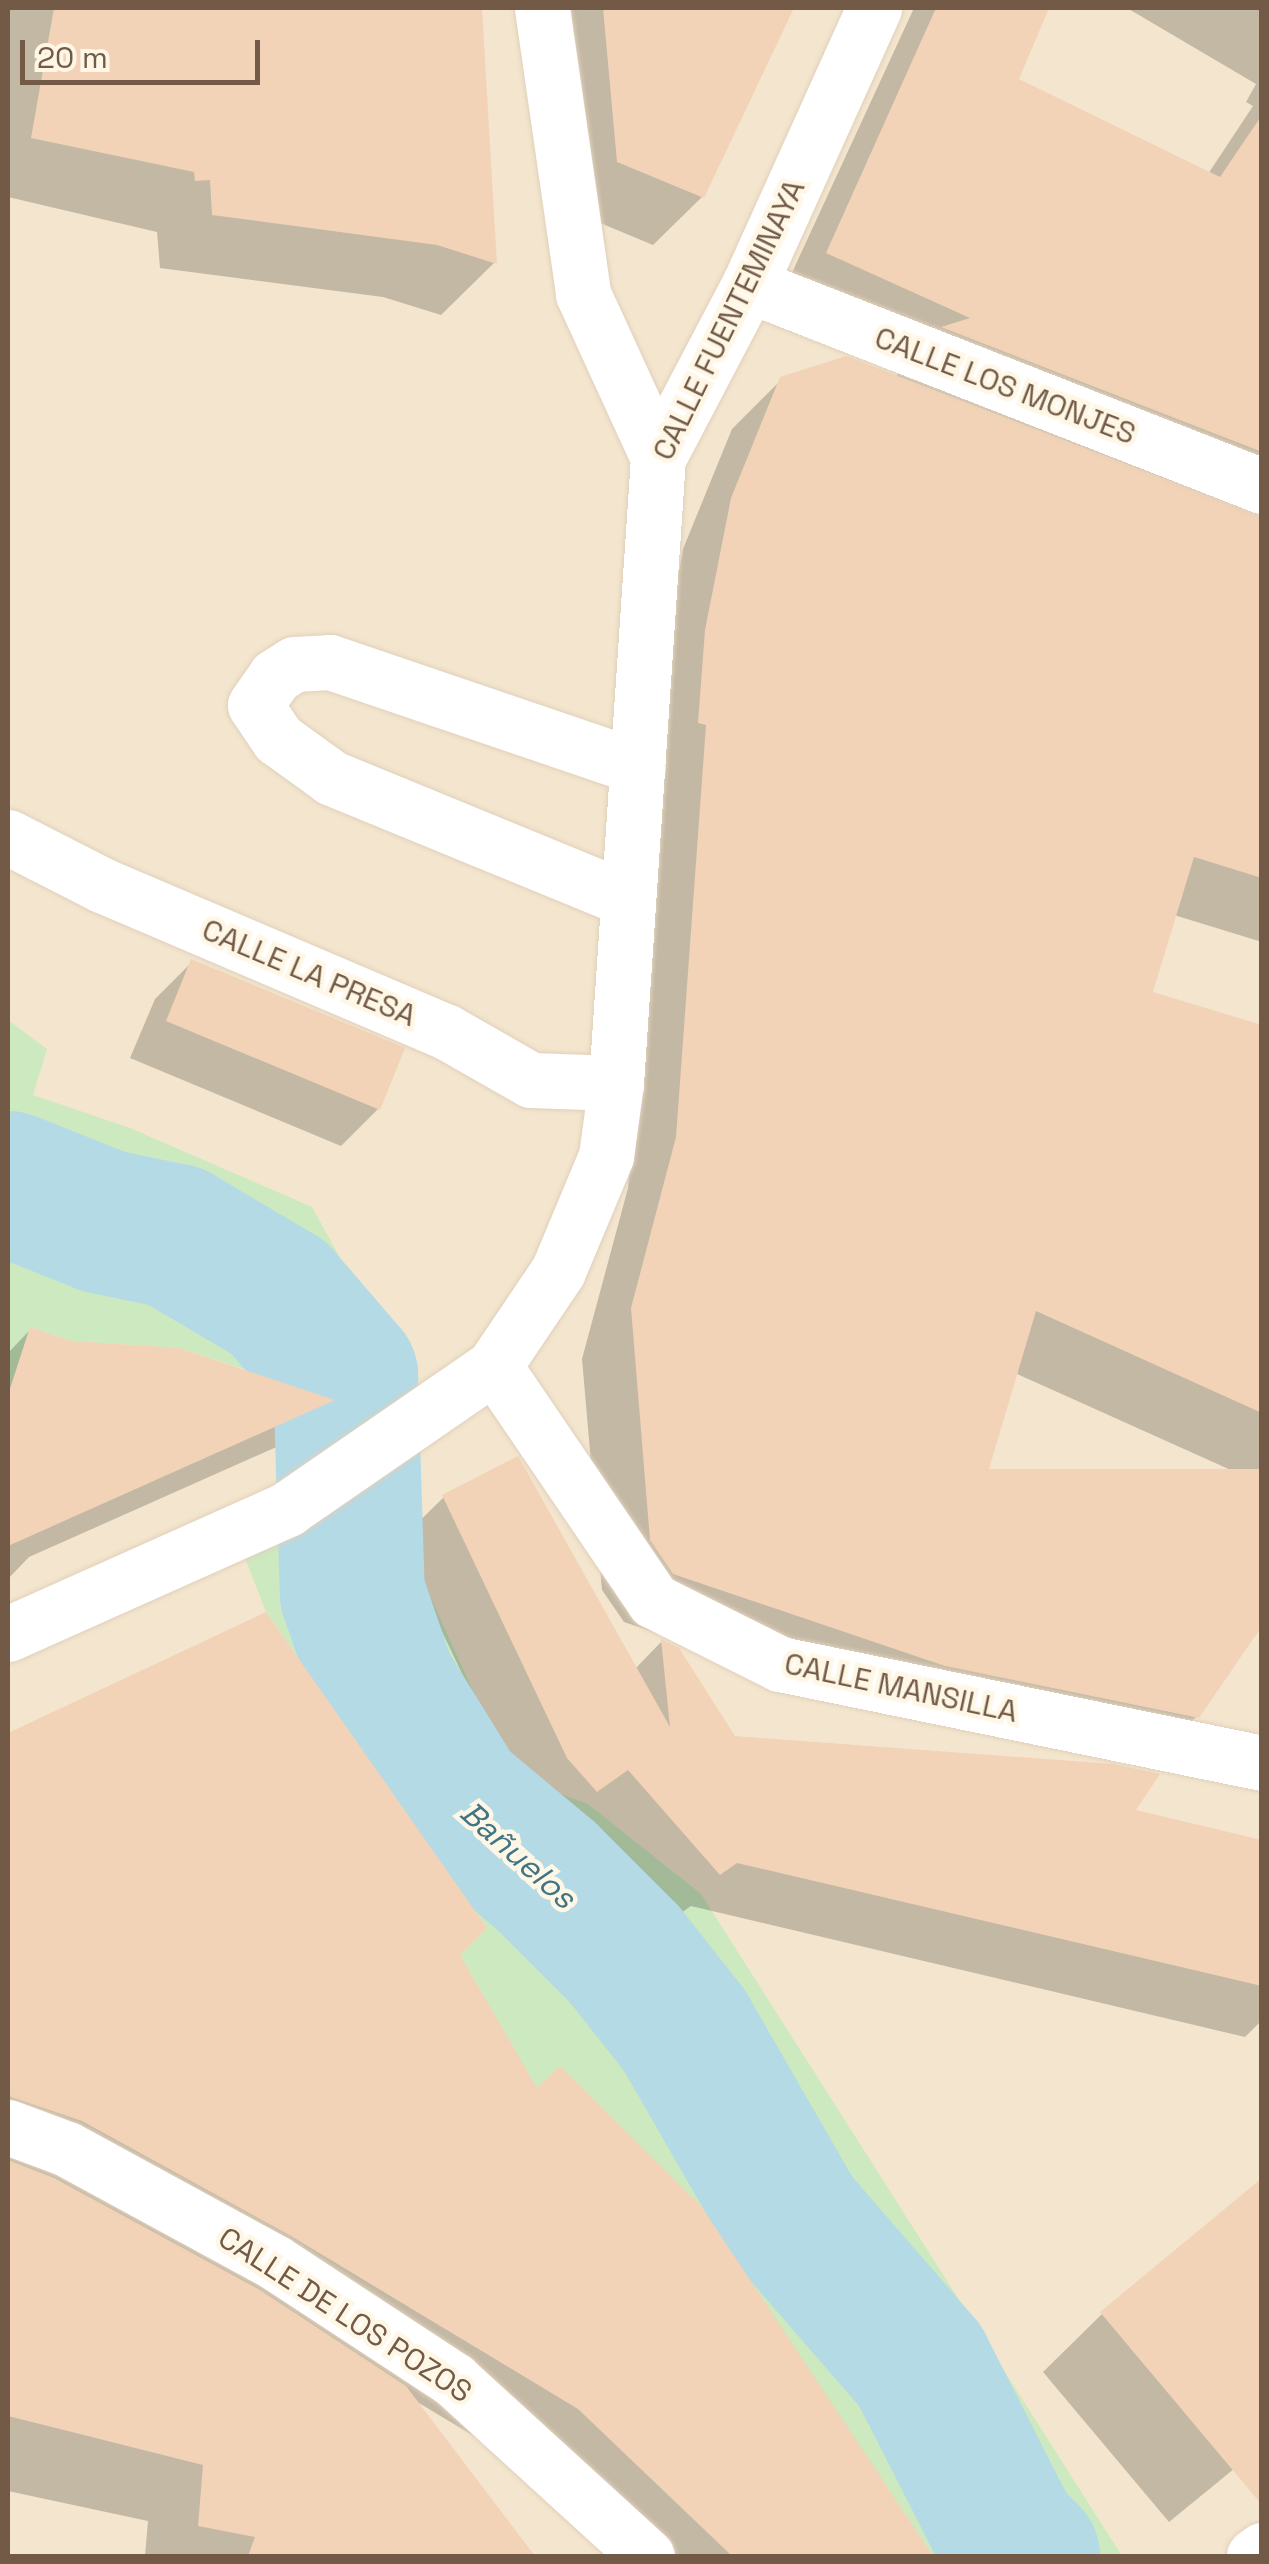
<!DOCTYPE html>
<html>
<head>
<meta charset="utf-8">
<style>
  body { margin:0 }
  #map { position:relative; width:1269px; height:2564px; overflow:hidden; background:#fcf3e0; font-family:"Space Grotesk",sans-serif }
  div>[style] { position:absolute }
  .residential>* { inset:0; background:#f4e6ce }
  .green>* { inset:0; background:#cce9bf }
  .shadow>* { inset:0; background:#0003 }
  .river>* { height:145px; margin:-72.5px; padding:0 72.5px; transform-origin:72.5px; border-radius:72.5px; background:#b4dae5 }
  .building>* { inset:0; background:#f2d3b7 }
  .roads { filter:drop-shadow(0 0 2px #e0d0bc) drop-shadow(0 0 2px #e0d0bc) }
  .minor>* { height:55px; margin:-27.5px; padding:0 27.5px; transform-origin:27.5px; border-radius:27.5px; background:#fff }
  .tertiary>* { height:55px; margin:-27.5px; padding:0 27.5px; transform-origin:27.5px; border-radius:27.5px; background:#fff }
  span { translate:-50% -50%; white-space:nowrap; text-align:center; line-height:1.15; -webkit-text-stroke:9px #fff7e6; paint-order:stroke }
  .street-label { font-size:30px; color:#725a47 }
  .water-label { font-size:32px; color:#417586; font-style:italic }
  .frame { position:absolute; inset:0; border:10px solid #725a47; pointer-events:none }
  .scale { position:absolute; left:20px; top:40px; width:240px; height:45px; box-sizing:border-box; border:5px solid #725a47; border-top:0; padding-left:12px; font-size:30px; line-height:35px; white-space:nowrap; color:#725a47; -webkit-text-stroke:8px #fff7e6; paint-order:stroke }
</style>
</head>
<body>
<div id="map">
  <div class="residential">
    <i style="clip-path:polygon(8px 8px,1261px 8px,1261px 2556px,8px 2556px)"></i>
  </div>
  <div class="green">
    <i style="clip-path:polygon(8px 1020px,47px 1049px,33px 1095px,130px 1128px,312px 1207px,387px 1343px,305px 1389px,179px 1348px,71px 1341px,30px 1327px,8px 1395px)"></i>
    <i style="clip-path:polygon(346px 1468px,391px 1510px,512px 1777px,588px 1804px,701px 1894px,1122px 2556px,933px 2556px,863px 2452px,560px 2067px,512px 2111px,464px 2064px,500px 2025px,460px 1955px,487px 1928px,266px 1612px,235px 1532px)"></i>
  </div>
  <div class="shadow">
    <i style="clip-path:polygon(8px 8px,477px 8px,494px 263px,441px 315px,383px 297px,160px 268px,157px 232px,8px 197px)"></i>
    <i style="clip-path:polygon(537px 8px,791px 8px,702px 197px,653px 245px,569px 210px)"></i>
    <i style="clip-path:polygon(evenodd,914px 8px,1046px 8px,1015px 80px,1208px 174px,1253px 106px,1246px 102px,1256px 84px,1127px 8px,1262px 8px,1262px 942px,1174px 915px,1150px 993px,1262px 1027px,1262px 1626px,1197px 1716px,1147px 1766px,895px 1714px,624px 1622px,602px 1590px,582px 1359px,628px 1188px,657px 774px,654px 707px,683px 549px,732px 429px,782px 379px,894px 378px,910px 361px,778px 303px,914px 8px,1015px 1373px,1233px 1471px,986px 1472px,1015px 1373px)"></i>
    <i style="clip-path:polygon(192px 962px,378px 1109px,341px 1146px,130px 1058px,155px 999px)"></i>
    <i style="clip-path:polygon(31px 1329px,71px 1344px,331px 1401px,290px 1441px,29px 1557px,8px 1579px,8px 1353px)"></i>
    <i style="clip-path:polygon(444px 1497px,635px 1669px,661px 1642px,734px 1738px,1132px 1811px,1262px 1842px,1262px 2020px,1245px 2037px,691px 1906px,674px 1918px,582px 1812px,552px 1835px,523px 1802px,399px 1541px)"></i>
    <i style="clip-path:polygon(265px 1615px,537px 2092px,699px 2208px,931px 2556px,617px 2556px,522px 2465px,414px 2400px,532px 2556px,145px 2556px,148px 2521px,8px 2491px,8px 1735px)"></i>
    <i style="clip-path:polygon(1102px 2314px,1262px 2446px,1169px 2522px,1043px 2372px)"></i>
  </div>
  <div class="river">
    <i style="left:8px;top:1183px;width:102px;rotate:21.8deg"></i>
    <i style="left:103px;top:1221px;width:74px;rotate:11.8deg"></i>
    <i style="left:175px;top:1236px;width:120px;rotate:30.6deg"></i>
    <i style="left:278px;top:1297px;width:103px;rotate:49.3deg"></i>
    <i style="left:345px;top:1375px;width:218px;rotate:88.2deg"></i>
    <i style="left:352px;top:1593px;width:96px;rotate:71.2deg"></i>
    <i style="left:383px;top:1684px;width:135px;rotate:58.3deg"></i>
    <i style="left:454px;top:1799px;width:120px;rotate:39.9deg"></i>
    <i style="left:546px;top:1876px;width:110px;rotate:45deg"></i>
    <i style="left:624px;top:1954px;width:97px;rotate:51.7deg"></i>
    <i style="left:684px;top:2030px;width:217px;rotate:60.1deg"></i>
    <i style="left:792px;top:2218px;width:196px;rotate:49.1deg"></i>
    <i style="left:920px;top:2366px;width:190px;rotate:63deg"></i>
    <i style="left:1006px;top:2535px;width:30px;rotate:45deg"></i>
  </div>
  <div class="building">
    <i style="clip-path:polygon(54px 8px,482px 8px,497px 264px,437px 245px,212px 215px,210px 180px,195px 181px,194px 172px,31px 138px)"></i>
    <i style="clip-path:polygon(603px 8px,794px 8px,704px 198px,617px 162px)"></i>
    <i style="clip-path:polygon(936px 8px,1049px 8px,1019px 79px,1220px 177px,1262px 115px,1262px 452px,941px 327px,970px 318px,826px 253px)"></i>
    <i style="clip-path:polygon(846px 356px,1262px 516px,1262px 878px,1194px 857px,1153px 992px,1262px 1025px,1262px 1413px,1036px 1311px,989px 1469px,1262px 1469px,1262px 1626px,1199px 1718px,945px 1666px,673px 1574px,650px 1540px,631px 1308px,676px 1137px,706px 725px,698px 723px,705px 630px,731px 498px,780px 377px)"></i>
    <i style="clip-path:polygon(191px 959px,405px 1048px,380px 1110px,166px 1021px)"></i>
    <i style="clip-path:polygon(30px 1327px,71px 1341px,179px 1348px,335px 1400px,8px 1546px,8px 1395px)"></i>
    <i style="clip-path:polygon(518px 1456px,670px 1727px,661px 1639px,679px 1648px,735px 1736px,1113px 1764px,1160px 1774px,1136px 1810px,1262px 1840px,1262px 1986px,737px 1863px,720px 1875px,628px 1770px,597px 1792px,567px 1758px,442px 1495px)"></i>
    <i style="clip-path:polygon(266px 1612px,487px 1928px,460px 1955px,537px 2088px,560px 2066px,701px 2206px,933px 2556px,732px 2556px,578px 2409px,291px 2236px,82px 2121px,8px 2096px,8px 1733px)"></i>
    <i style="clip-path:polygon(8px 2160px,54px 2178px,260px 2290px,406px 2386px,535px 2556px,248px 2556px,255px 2537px,198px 2526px,203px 2465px,8px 2416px)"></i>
    <i style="clip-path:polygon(1262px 2178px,1262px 2505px,1100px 2312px)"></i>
  </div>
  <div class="roads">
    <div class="minor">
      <i style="left:542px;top:8px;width:289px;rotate:81.8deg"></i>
      <i style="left:583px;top:294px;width:180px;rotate:65.4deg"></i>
      <i style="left:749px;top:285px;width:551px;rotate:21.4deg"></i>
      <i style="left:8px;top:837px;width:106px;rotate:27.1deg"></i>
      <i style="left:102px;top:885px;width:373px;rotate:23.1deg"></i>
      <i style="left:445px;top:1031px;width:99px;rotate:29.7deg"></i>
      <i style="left:531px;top:1080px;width:85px;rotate:2deg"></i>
      <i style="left:627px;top:899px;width:319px;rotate:-157.7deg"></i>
      <i style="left:332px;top:778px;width:67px;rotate:-144.2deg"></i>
      <i style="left:278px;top:739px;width:41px;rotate:-124.1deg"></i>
      <i style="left:255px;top:705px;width:35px;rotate:-55deg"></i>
      <i style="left:275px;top:676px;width:22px;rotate:-32deg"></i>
      <i style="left:294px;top:664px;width:36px;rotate:-3deg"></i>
      <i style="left:330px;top:662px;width:325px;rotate:18.8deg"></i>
      <i style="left:494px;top:1366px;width:284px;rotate:55.8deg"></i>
      <i style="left:654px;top:1601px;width:141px;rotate:26.6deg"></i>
      <i style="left:780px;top:1664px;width:492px;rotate:11.6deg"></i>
      <i style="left:8px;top:1634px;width:306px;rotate:-24.1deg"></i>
      <i style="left:287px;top:1509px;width:252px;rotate:-34.6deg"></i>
      <i style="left:494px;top:1366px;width:115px;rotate:-56deg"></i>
      <i style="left:558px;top:1271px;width:125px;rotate:-67.3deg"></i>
      <i style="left:606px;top:1156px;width:74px;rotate:-82.2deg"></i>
      <i style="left:616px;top:1083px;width:626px;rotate:-86.16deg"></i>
      <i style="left:658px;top:458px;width:195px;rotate:-62.3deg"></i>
      <i style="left:749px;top:285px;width:304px;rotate:-65.7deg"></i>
      <i style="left:8px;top:2127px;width:63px;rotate:20.4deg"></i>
      <i style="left:67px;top:2149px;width:238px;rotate:28.6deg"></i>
      <i style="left:276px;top:2263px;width:213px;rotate:33.3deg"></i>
      <i style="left:454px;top:2380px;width:261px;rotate:42.4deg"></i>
    </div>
    <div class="tertiary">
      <i style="left:1254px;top:2556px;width:10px;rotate:-37deg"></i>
    </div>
  </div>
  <div class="street-label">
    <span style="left:729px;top:320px;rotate:-64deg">CALLE FUENTEMINAYA</span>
    <span style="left:1005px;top:386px;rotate:21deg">CALLE LOS MONJES</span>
    <span style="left:309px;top:973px;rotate:23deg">CALLE LA PRESA</span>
    <span style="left:901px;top:1688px;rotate:12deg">CALLE MANSILLA</span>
    <span style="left:345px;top:2315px;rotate:33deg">CALLE DE LOS POZOS</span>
  </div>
  <div class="water-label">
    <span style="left:518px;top:1855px;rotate:42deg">Bañuelos</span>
  </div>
  <div class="frame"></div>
  <div class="scale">20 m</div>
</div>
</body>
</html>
